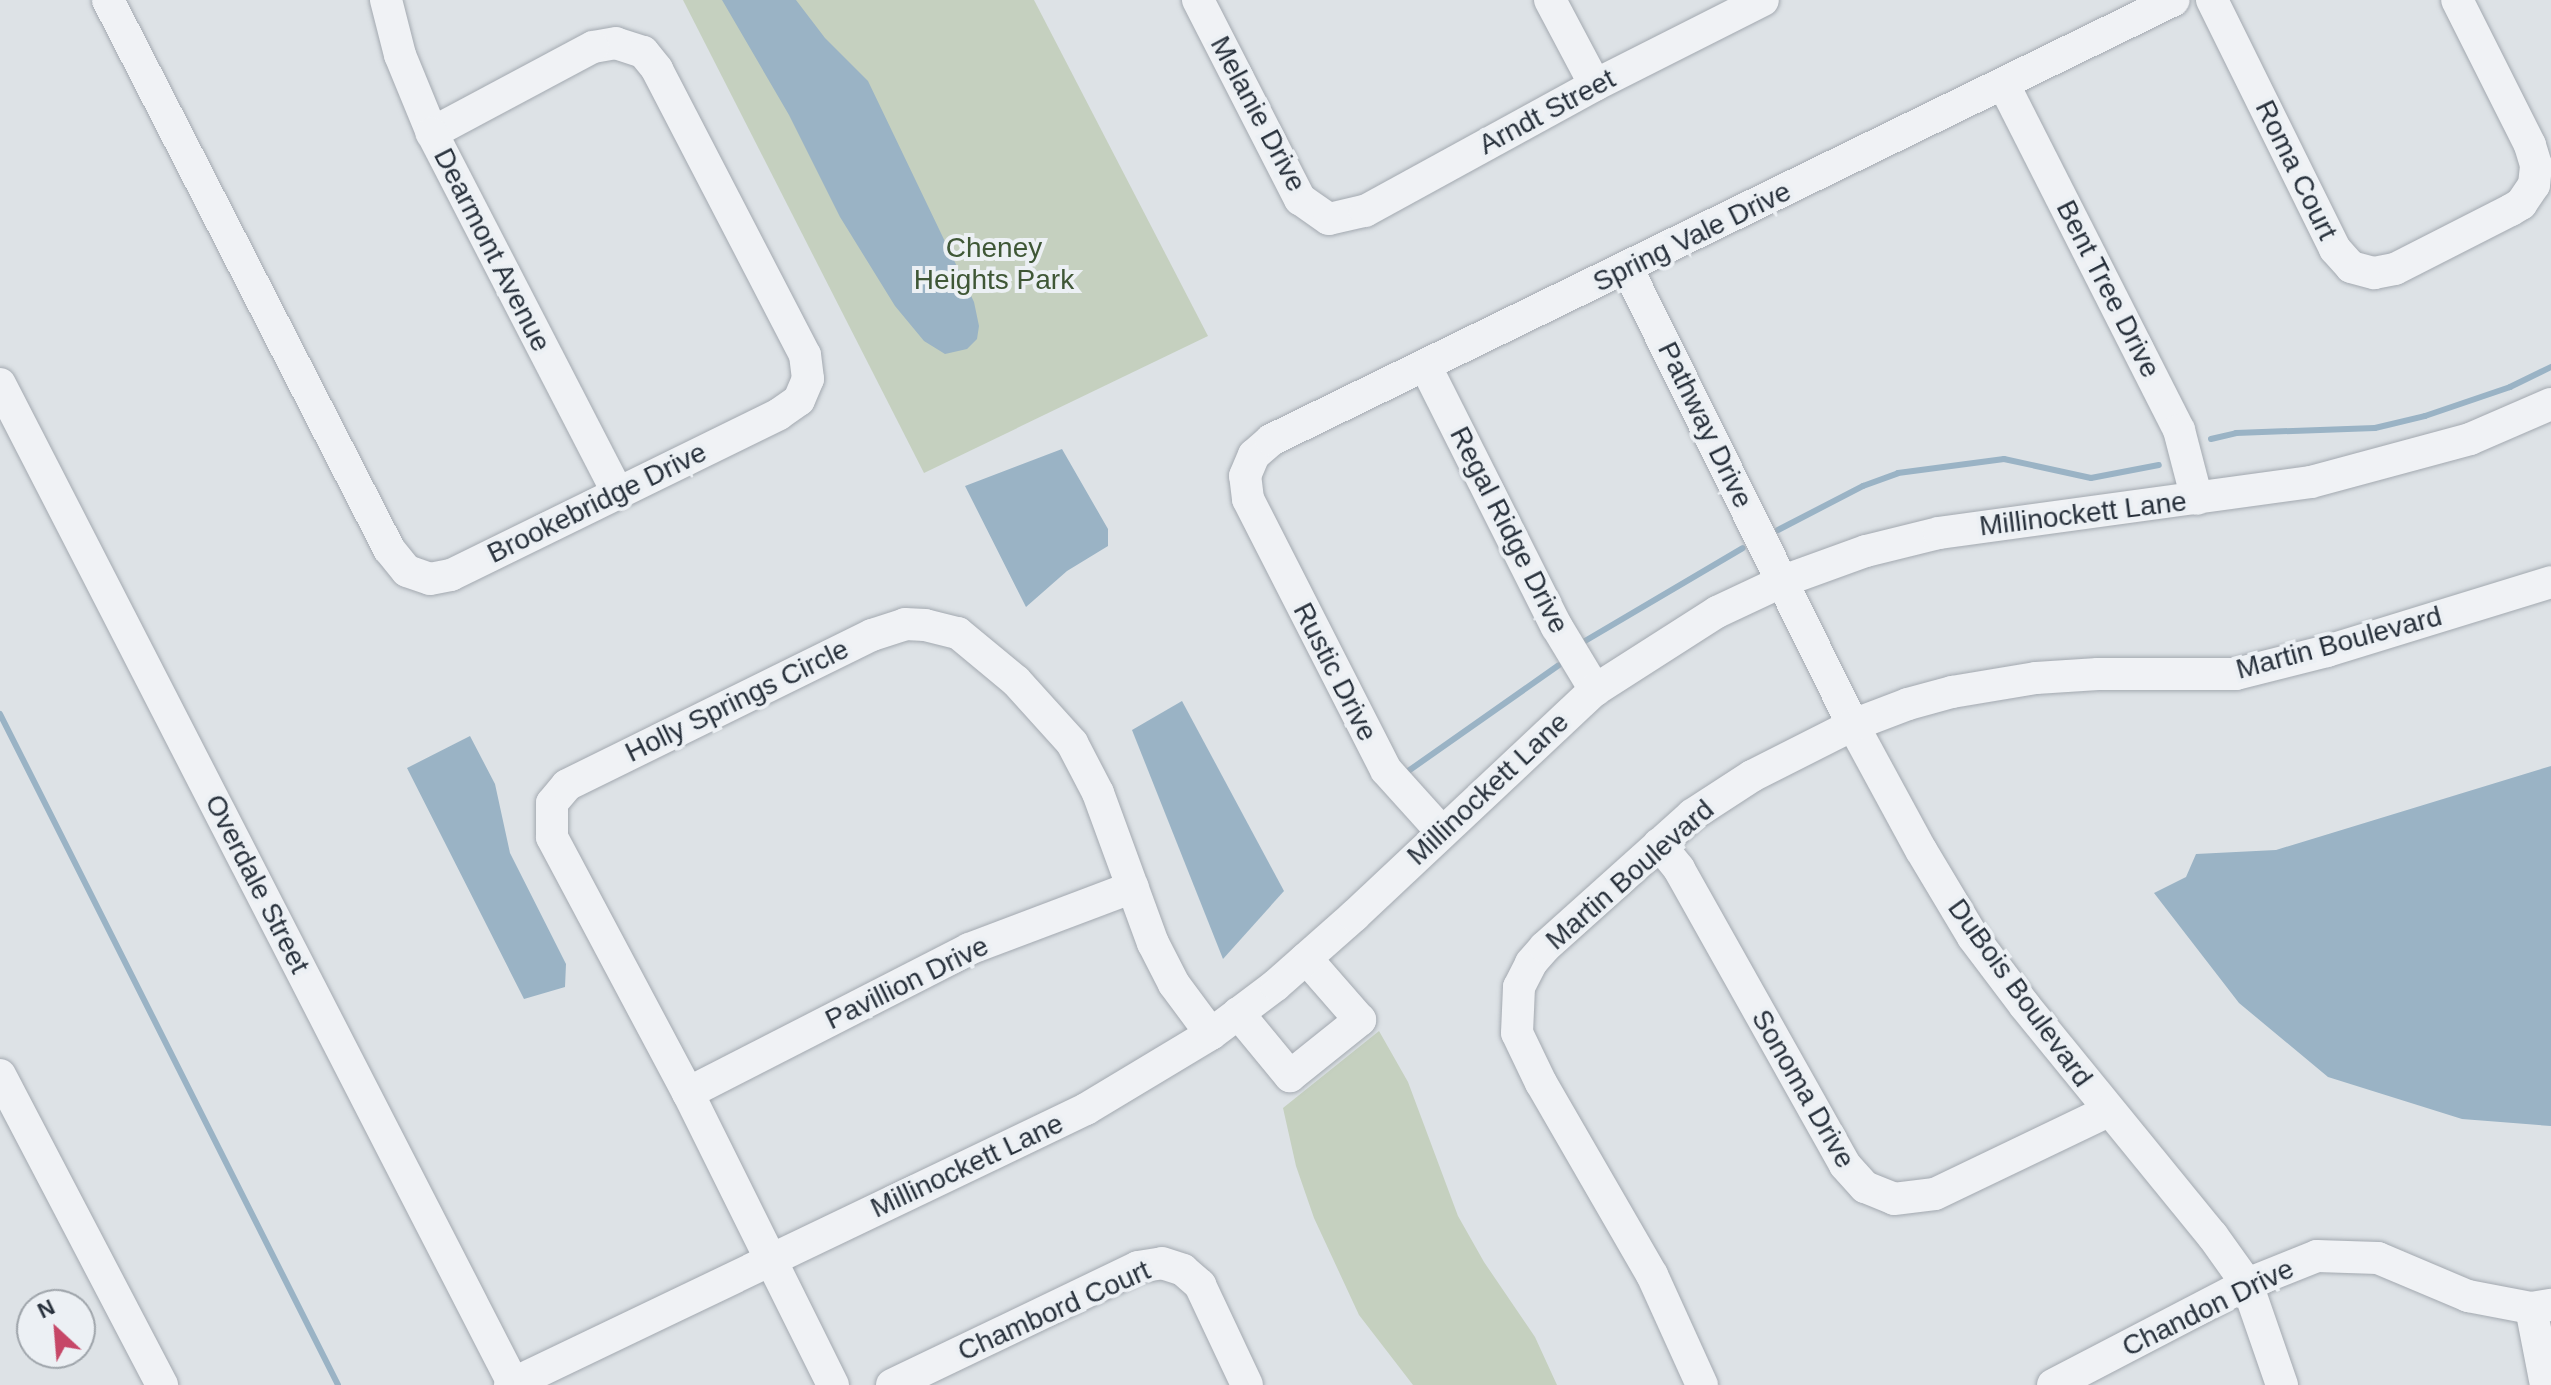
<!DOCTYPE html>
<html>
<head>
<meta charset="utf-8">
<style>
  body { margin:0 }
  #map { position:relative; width:2551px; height:1385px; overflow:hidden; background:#dde2e6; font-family:Arial,sans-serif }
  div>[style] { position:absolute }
  .green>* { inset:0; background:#c5d0bf }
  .water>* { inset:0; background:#9ab3c5 }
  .stream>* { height:6px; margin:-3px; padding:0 3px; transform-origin:3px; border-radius:3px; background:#9ab3c5 }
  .roads { filter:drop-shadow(0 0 2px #a3a9b0) drop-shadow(0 0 2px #a3a9b0) }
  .minor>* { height:32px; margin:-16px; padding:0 16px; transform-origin:16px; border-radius:16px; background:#f0f2f5 }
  span { translate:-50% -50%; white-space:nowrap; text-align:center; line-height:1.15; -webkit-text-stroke:8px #ecf0f4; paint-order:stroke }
  .street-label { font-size:28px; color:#28313c }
  .park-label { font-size:28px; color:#3f5736 }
  .north { position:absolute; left:16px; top:1289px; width:80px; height:80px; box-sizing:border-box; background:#ecf0f4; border:2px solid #9ea4aa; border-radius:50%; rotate:334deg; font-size:22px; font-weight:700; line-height:32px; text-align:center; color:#28313c }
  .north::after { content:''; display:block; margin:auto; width:28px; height:36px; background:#c64767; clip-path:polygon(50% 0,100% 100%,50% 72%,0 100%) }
</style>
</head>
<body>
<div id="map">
  <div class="green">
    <i style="clip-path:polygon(683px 0,1034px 0,1208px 336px,924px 473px)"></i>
    <i style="clip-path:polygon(1379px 1031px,1408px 1082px,1458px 1216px,1484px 1262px,1535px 1337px,1557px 1385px,1413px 1385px,1359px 1315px,1314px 1218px,1296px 1166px,1283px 1108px)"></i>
  </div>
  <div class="water">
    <i style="clip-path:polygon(722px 0,796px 0,825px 38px,868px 81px,974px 302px,979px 326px,977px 339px,967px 349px,945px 354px,924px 341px,895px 306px,840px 217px,789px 115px)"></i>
    <i style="clip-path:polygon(1062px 449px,1108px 529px,1108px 546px,1067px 571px,1026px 607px,965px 486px)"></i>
    <i style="clip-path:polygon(1182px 701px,1284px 891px,1223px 959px,1132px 730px)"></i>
    <i style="clip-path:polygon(470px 736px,495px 784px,510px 853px,566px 964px,565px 987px,524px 999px,407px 768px)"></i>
    <i style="clip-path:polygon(2551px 766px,2551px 1126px,2462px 1119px,2328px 1077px,2239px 1003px,2154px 893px,2186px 877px,2196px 854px,2276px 850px)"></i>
  </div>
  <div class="stream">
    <i style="left:2211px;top:439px;width:26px;rotate:-13deg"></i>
    <i style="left:2236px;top:433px;width:139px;rotate:-2.1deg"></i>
    <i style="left:2375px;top:428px;width:51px;rotate:-13.5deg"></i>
    <i style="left:2425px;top:416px;width:90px;rotate:-18.8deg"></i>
    <i style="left:2510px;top:387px;width:46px;rotate:-26deg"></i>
    <i style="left:1778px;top:530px;width:96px;rotate:-27.4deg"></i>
    <i style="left:1863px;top:486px;width:37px;rotate:-20deg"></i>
    <i style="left:1898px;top:473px;width:107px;rotate:-7.5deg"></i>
    <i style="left:2004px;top:459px;width:89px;rotate:12.3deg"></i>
    <i style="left:2091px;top:478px;width:69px;rotate:-10.8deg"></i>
    <i style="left:1585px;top:641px;width:183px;rotate:-30.5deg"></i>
    <i style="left:0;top:714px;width:751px;rotate:63.26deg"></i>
    <i style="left:1404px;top:774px;width:189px;rotate:-35.1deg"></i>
  </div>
  <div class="roads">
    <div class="minor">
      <i style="left:108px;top:0;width:617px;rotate:62.89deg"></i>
      <i style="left:389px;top:549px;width:28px;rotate:51deg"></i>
      <i style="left:407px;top:571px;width:24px;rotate:19deg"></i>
      <i style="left:430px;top:579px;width:21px;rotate:-11deg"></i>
      <i style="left:451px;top:575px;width:365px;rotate:-26.1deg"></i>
      <i style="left:779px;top:414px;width:24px;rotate:-35deg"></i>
      <i style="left:799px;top:400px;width:23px;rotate:-67deg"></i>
      <i style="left:808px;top:379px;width:24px;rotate:-97deg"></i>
      <i style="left:805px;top:355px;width:322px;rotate:-117.4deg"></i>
      <i style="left:657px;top:69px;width:22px;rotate:-129deg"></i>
      <i style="left:643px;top:52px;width:28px;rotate:-162deg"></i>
      <i style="left:616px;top:43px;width:23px;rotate:170deg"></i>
      <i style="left:593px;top:47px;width:183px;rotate:151.9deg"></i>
      <i style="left:386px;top:0;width:57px;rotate:75.7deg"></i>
      <i style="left:400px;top:55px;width:84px;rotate:67.7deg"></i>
      <i style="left:432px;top:133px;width:404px;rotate:62.7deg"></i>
      <i style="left:1198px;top:0;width:224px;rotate:62.9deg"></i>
      <i style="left:1300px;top:199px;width:35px;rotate:35deg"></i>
      <i style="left:1329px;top:219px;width:37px;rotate:-13deg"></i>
      <i style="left:1365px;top:211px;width:262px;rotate:-28.7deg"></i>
      <i style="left:1595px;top:85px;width:188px;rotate:-26.8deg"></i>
      <i style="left:1550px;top:0;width:96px;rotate:62.1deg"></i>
      <i style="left:2212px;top:0;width:278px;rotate:63.7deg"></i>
      <i style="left:2335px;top:249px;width:24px;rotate:48deg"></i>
      <i style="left:2351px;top:267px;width:24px;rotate:15deg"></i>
      <i style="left:2374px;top:273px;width:21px;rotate:-11deg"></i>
      <i style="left:2395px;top:269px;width:130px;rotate:-27deg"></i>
      <i style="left:2511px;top:210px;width:12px;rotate:-31deg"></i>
      <i style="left:2521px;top:204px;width:23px;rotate:-56deg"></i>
      <i style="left:2534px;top:185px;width:20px;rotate:-84deg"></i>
      <i style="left:2536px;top:165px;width:21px;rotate:-107deg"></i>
      <i style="left:2530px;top:145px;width:162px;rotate:-116.7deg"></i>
      <i style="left:2004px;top:85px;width:387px;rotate:63.1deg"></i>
      <i style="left:2179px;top:430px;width:71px;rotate:75.4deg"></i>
      <i style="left:1627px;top:268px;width:510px;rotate:63.69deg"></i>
      <i style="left:1853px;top:725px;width:142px;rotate:61.5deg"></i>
      <i style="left:1921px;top:850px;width:101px;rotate:59.1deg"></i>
      <i style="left:1973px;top:937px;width:86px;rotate:53deg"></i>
      <i style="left:2025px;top:1006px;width:296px;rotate:50.8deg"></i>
      <i style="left:2212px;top:1235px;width:60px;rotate:54.5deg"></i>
      <i style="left:2247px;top:1284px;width:107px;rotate:70.9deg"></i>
      <i style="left:1426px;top:367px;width:291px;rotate:63.3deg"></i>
      <i style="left:1557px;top:627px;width:74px;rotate:58.9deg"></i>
      <i style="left:0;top:384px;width:1125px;rotate:62.82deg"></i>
      <i style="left:1441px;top:831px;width:82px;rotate:-132deg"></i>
      <i style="left:1386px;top:770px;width:304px;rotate:-117deg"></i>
      <i style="left:1248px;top:499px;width:23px;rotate:-97deg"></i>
      <i style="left:1245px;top:476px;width:23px;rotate:-67deg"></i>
      <i style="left:1254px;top:455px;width:23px;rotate:-41deg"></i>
      <i style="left:1271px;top:440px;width:1004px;rotate:-25.98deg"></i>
      <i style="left:1659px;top:844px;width:32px;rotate:51deg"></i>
      <i style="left:1679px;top:869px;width:339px;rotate:60.7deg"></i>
      <i style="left:1845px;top:1165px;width:30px;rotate:48deg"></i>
      <i style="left:1865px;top:1187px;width:31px;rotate:22deg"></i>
      <i style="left:1894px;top:1199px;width:41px;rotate:-7deg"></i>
      <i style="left:1935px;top:1194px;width:192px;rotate:-25.6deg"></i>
      <i style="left:1238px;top:1013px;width:82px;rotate:50.5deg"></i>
      <i style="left:1290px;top:1076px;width:90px;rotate:-38.7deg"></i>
      <i style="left:1360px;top:1020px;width:82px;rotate:-131.1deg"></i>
      <i style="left:0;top:1075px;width:350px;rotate:62.4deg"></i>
      <i style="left:688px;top:1093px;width:316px;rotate:-27.1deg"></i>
      <i style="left:969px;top:949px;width:175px;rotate:-20.7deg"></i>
      <i style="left:2531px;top:1308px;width:78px;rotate:79deg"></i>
      <i style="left:510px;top:1385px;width:639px;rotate:-25.6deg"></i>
      <i style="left:1086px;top:1109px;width:146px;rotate:-31deg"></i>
      <i style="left:1211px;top:1034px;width:81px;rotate:-37deg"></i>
      <i style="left:1276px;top:985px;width:104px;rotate:-41.5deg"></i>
      <i style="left:1354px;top:916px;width:330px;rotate:-43.2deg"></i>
      <i style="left:1595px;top:690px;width:145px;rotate:-32.6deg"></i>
      <i style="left:1717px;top:612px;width:73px;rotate:-25.2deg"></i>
      <i style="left:1783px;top:581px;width:88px;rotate:-19.9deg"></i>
      <i style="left:1866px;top:551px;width:75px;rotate:-13.9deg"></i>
      <i style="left:1939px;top:533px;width:375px;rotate:-7.8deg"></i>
      <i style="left:2311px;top:482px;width:165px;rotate:-15.1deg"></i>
      <i style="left:2470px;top:439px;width:88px;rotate:-23.4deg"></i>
      <i style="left:833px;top:1385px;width:326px;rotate:-116.4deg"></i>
      <i style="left:688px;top:1093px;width:290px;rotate:-118deg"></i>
      <i style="left:552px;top:837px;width:34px;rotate:-90deg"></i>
      <i style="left:552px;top:803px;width:23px;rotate:-50deg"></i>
      <i style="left:567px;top:785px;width:340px;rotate:-26.2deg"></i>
      <i style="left:872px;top:635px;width:35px;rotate:-18deg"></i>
      <i style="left:905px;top:624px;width:20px;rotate:3deg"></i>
      <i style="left:925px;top:625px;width:34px;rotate:14deg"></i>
      <i style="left:958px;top:633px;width:75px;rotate:39.6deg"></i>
      <i style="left:1016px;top:681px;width:84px;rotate:47.9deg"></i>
      <i style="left:1072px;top:743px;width:56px;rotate:62.5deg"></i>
      <i style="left:1098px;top:793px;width:160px;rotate:69.9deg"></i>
      <i style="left:1153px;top:943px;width:46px;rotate:62.9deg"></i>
      <i style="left:1174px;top:984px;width:62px;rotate:53.5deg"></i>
      <i style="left:892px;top:1385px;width:273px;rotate:-25.6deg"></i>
      <i style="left:1138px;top:1267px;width:24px;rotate:-9deg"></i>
      <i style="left:1162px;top:1263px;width:22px;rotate:18deg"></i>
      <i style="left:1183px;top:1270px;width:23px;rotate:41deg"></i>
      <i style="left:1200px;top:1285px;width:110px;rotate:64.8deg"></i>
      <i style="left:1702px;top:1385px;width:121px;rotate:-114.4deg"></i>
      <i style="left:1652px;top:1275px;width:222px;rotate:-120deg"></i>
      <i style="left:1541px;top:1083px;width:55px;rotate:-115.6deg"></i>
      <i style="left:1517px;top:1033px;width:46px;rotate:-87.5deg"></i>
      <i style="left:1519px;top:987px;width:27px;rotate:-63deg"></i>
      <i style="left:1531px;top:963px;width:21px;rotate:-49deg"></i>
      <i style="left:1545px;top:947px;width:198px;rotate:-41.9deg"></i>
      <i style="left:1692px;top:815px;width:72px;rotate:-33deg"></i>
      <i style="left:1752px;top:776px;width:113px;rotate:-26.8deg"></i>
      <i style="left:1853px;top:725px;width:59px;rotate:-20.9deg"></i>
      <i style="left:1908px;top:704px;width:46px;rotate:-15.3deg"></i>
      <i style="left:1952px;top:692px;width:85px;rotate:-9.5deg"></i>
      <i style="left:2036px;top:678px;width:62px;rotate:-3.7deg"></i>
      <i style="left:2098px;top:674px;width:138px"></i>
      <i style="left:2236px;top:674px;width:94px;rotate:-14.2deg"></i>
      <i style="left:2327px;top:651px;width:234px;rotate:-17.1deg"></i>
      <i style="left:2053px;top:1385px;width:219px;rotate:-27.5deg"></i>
      <i style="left:2247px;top:1284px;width:75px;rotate:-21.8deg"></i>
      <i style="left:2317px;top:1256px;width:61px;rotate:1.9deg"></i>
      <i style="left:2378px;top:1258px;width:98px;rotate:22.9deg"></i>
      <i style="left:2468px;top:1296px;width:64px;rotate:10.8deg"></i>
      <i style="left:2531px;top:1308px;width:20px;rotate:-9deg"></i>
    </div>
  </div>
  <div class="street-label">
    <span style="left:1547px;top:112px;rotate:-28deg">Arndt Street</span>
    <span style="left:1258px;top:114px;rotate:62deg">Melanie Drive</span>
    <span style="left:2296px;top:170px;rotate:64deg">Roma Court</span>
    <span style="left:1692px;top:237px;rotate:-26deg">Spring Vale Drive</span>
    <span style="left:492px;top:250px;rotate:63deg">Dearmont Avenue</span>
    <span style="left:2108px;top:289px;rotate:63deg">Bent Tree Drive</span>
    <span style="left:1705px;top:425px;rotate:64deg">Pathway Drive</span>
    <span style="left:597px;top:503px;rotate:-26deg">Brookebridge Drive</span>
    <span style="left:2083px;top:514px;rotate:-7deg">Millinockett Lane</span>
    <span style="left:1509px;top:530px;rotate:63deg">Regal Ridge Drive</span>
    <span style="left:2339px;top:643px;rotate:-15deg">Martin Boulevard</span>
    <span style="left:1335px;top:672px;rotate:63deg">Rustic Drive</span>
    <span style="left:737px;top:701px;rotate:-26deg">Holly Springs Circle</span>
    <span style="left:1488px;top:789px;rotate:-43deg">Millinockett Lane</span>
    <span style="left:1630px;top:875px;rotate:-41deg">Martin Boulevard</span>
    <span style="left:257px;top:884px;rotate:63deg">Overdale Street</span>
    <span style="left:907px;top:983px;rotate:-26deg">Pavillion Drive</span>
    <span style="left:2020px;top:993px;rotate:54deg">DuBois Boulevard</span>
    <span style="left:1803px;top:1089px;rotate:60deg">Sonoma Drive</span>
    <span style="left:967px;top:1166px;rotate:-25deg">Millinockett Lane</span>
    <span style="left:2208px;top:1308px;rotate:-26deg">Chandon Drive</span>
    <span style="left:1054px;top:1311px;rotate:-24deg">Chambord Court</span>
  </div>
  <div class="park-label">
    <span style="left:994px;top:264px">Cheney<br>Heights Park</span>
  </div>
  <div class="north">N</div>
</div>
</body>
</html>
